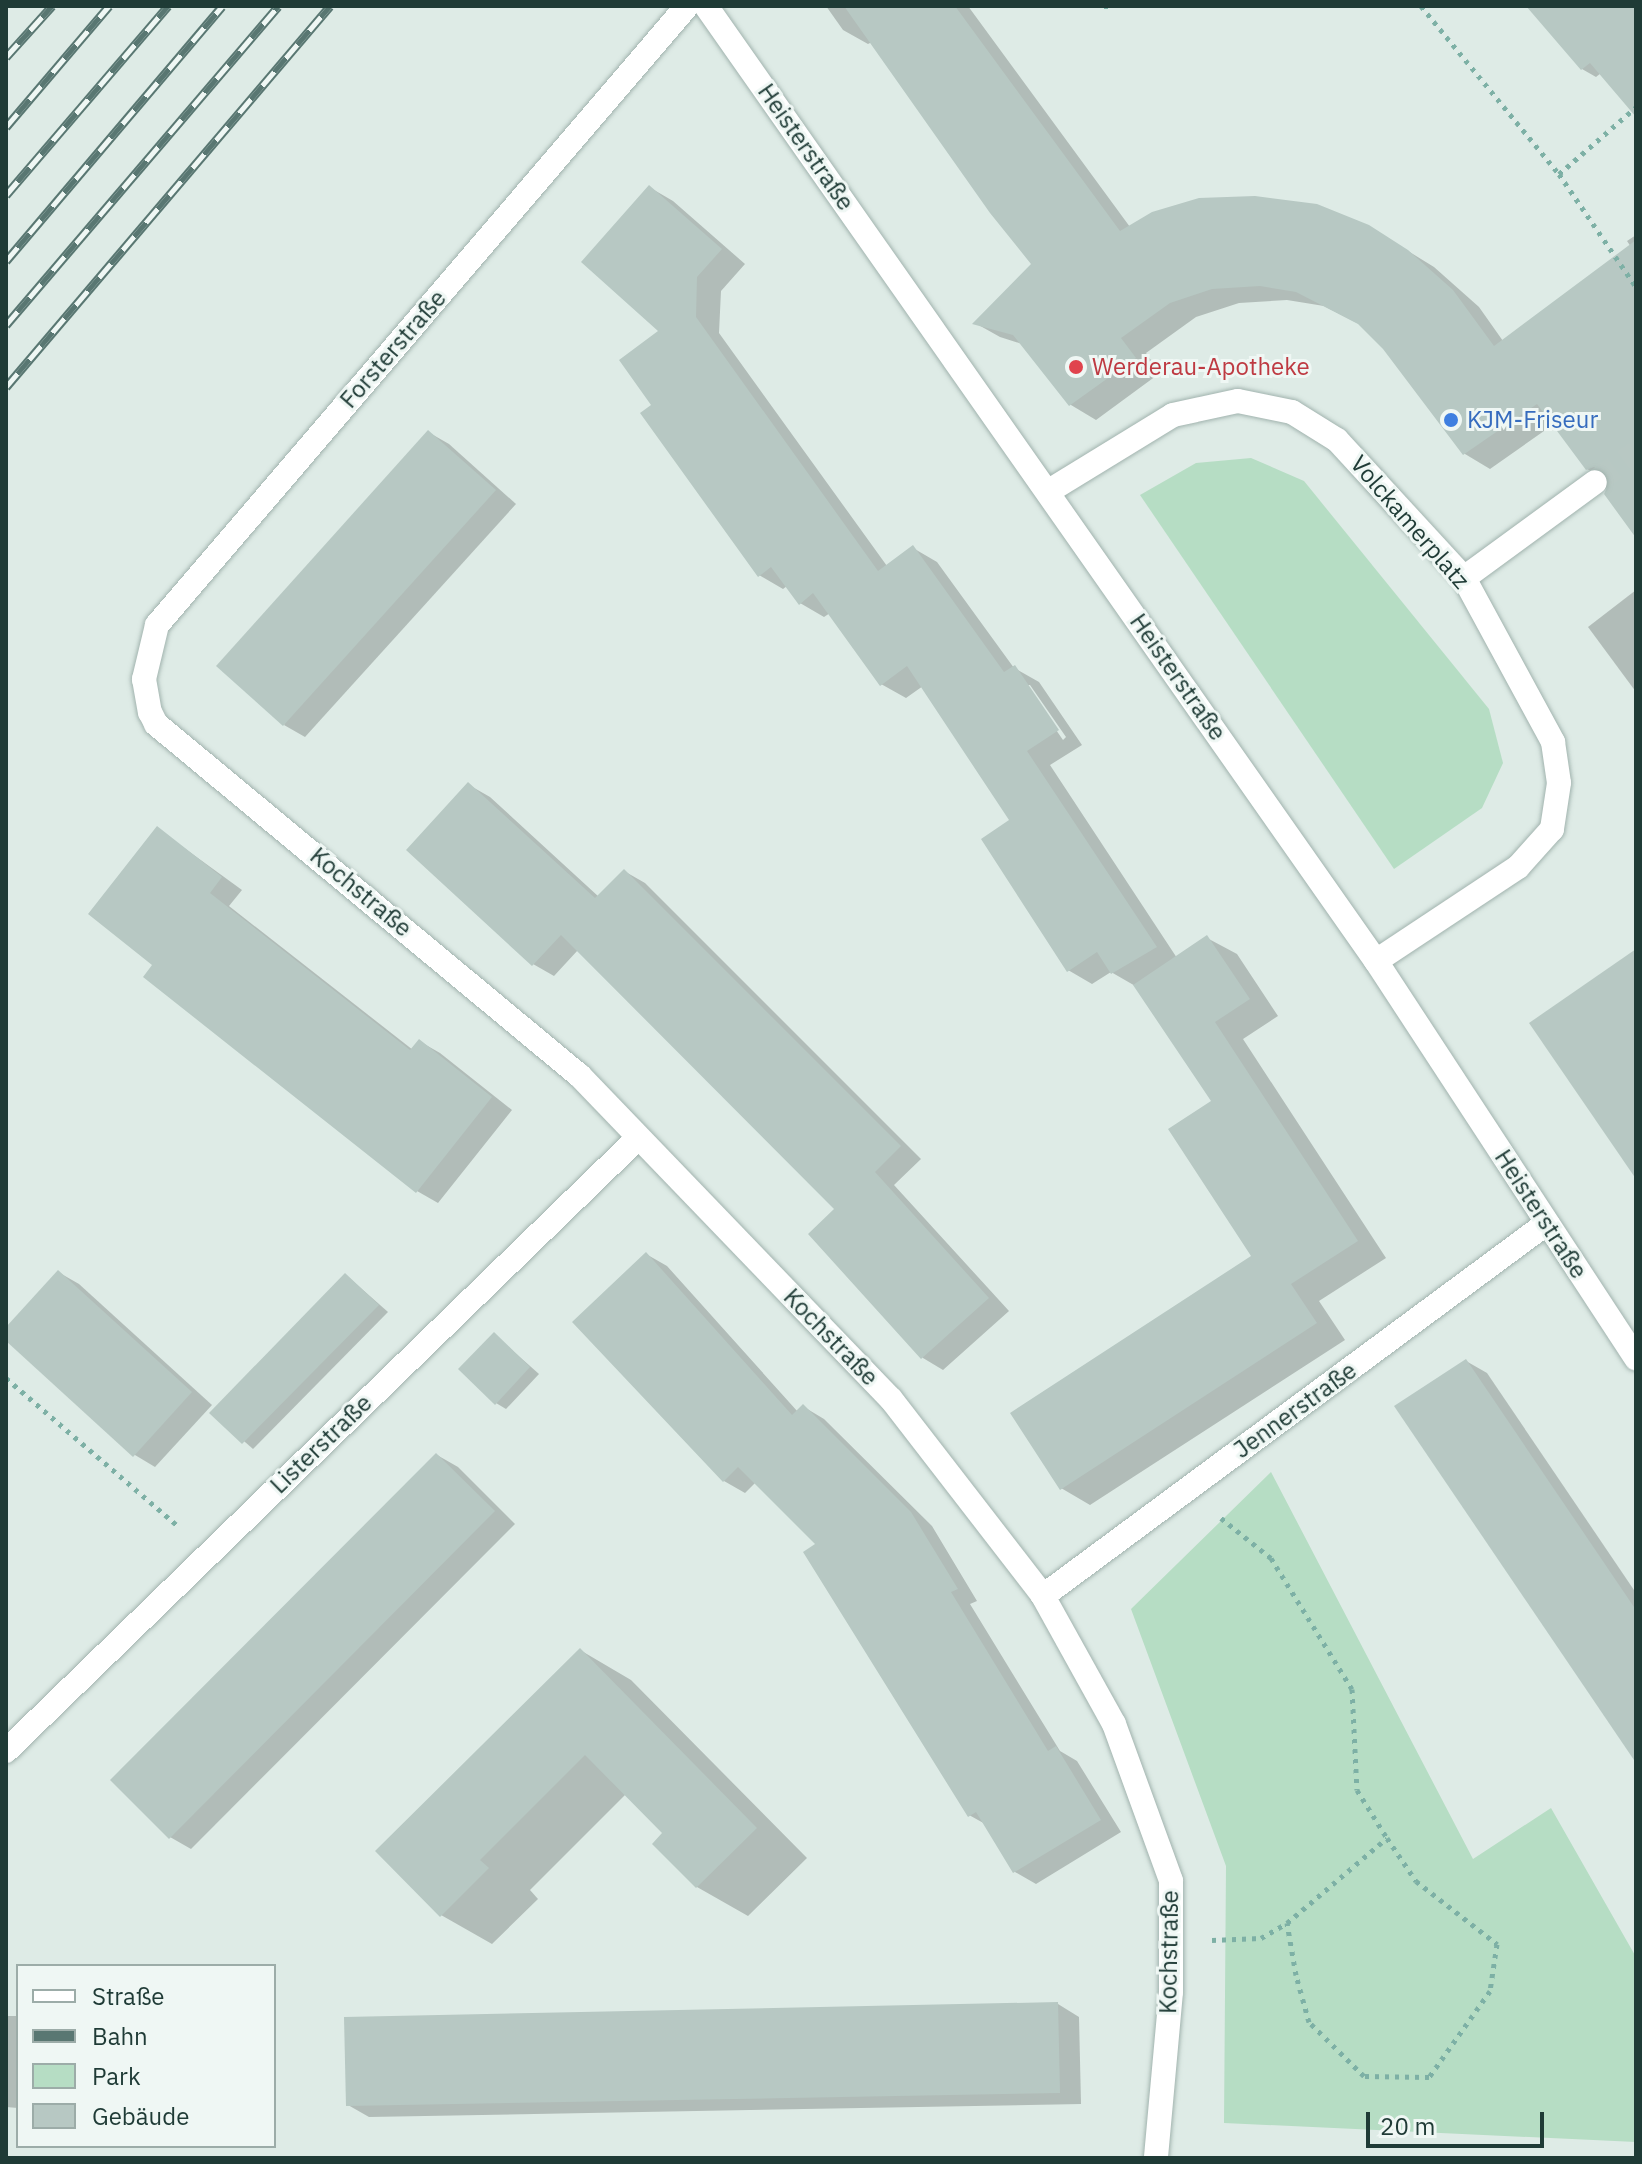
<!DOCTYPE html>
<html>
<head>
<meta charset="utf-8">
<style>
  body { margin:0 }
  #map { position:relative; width:1642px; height:2164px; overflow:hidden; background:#deebe6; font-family:"IBM Plex Sans",sans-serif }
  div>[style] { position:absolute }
  .green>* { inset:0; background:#b6ddc4 }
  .shadow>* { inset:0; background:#0003 }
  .building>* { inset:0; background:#b7c8c3 }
  .minor-tunnel>* { height:24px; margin-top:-12px; transform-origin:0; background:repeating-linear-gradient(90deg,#b8c8c3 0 24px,transparent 0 36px) }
  .path>* { height:5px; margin-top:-2.5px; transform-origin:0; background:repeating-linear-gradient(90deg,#7db0a5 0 4px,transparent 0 10px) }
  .roads { filter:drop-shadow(0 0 2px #a1b3ae) drop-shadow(0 0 2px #a1b3ae) }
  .minor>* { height:24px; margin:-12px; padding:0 12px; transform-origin:12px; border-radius:12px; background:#fff }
  .rail>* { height:9px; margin-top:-4.5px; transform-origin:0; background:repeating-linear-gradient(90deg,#eff7f4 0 18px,#597772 0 36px); box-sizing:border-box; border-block:2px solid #597772 }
  .dots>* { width:22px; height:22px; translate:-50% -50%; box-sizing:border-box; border:4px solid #eff7f4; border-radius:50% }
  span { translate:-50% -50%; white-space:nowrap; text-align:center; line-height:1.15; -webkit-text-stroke:6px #eff7f4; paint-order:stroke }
  .street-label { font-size:24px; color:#1f3b36 }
  .health-label { font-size:24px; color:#be3a42 }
  .left { translate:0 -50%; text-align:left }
  .shop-label { font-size:24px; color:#366cbe }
  .frame { position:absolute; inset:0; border:8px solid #1f3b36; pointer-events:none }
  .legend { position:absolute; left:16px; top:1964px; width:260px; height:184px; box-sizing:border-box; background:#eff7f4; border:2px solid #9caca8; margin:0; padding:10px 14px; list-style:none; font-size:24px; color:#1f3b36 }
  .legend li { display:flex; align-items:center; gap:16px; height:40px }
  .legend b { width:40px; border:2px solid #9caca8 }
  .scale { position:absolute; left:1366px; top:2112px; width:178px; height:36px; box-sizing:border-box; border:4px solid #1f3b36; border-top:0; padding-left:10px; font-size:24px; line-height:28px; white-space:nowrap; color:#1f3b36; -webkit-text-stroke:6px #eff7f4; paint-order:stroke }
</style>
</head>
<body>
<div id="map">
  <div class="green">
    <i style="clip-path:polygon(1251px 458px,1304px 481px,1489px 709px,1503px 763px,1482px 808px,1394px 869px,1140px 495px,1196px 463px)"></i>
    <i style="clip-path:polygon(1271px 1472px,1473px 1859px,1551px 1808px,1636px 1957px,1636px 2142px,1224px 2123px,1226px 1866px,1131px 1609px)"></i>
  </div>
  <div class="shadow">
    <i style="clip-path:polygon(826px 6px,968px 6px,1130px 227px,1395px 243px,1434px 267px,1479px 307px,1503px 341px,1631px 247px,1627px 241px,1636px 235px,1636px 535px,1611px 482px,1587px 469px,1554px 424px,1490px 469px,1465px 454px,1385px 347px,1363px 326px,1324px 306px,1287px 300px,1239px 303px,1196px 317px,1146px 353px,1160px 373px,1096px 420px,1071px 405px,1022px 344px,1000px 337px,975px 323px,1033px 264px,872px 42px,868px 44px,843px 30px)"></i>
    <i style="clip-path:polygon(1541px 6px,1628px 6px,1636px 15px,1636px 109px,1601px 73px,1596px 77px,1582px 69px)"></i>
    <i style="clip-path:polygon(evenodd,649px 187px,673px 201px,745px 264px,721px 291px,719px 333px,887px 566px,913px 548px,937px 562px,1014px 668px,1039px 682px,1082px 745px,1050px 765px,1177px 958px,1207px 938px,1237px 954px,1278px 1016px,1243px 1039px,1386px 1258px,1319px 1301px,1345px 1340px,1090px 1505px,1061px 1488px,1254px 1257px,1213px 1102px,1137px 987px,1111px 972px,1092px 984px,1068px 970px,1012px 820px,923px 686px,906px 698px,881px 684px,830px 613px,824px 617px,800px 603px,787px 586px,783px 589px,759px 575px,654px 405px,661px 331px,649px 187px,1025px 685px,1030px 685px,1066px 737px,1063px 740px,1025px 685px)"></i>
    <i style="clip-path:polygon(428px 432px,449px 444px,516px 504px,305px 737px,284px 725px)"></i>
    <i style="clip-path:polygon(1636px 590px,1636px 692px,1588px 627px)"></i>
    <i style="clip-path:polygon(469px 785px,490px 797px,599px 897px,624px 871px,645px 883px,921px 1159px,894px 1185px,1009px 1311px,943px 1370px,923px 1358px,810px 1234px,837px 1209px,578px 950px,554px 976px,533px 964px)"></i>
    <i style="clip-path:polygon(158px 829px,242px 890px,229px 906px,413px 1050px,419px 1041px,440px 1053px,512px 1110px,438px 1203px,417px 1191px,146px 976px,155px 965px)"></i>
    <i style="clip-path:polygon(646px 1254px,667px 1266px,798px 1412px,804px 1407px,824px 1419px,932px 1526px,977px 1601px,970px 1604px,1060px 1751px,1077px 1761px,1121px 1832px,1036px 1884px,1015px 1872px,987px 1825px,969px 1815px,819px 1545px,756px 1482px,745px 1493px,724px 1481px)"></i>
    <i style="clip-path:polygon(58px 1272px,79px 1284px,212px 1405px,155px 1467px,135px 1455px,6px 1338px,6px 1330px)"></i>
    <i style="clip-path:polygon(346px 1275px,388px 1312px,253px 1449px,212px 1413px)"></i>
    <i style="clip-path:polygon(494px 1334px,539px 1374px,506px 1409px,496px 1403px)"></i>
    <i style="clip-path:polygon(1466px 1361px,1487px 1373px,1636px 1593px,1636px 1747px)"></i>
    <i style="clip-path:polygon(437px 1455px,458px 1467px,515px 1524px,191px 1849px,170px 1837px)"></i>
    <i style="clip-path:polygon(580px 1650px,631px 1680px,807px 1858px,748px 1916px,697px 1887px,665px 1833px,626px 1794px,530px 1890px,538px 1899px,492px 1944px,441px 1915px)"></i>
    <i style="clip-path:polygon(1058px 2004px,1079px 2017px,1081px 2104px,369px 2117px,348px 2105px)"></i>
    <i style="clip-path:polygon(6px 2016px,18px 2016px,18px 2108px,6px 2107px)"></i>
  </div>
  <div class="building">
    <i style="clip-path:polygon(844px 6px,955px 6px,1120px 231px,1152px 212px,1199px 198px,1255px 196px,1317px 204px,1369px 225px,1408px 250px,1453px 290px,1494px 346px,1636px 240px,1636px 538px,1604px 494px,1610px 481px,1607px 473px,1594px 467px,1586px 470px,1537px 404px,1463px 455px,1383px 349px,1358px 324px,1296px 292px,1260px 286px,1212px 289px,1170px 303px,1121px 338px,1136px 358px,1069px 406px,1013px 335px,972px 324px,1031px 264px,990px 213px)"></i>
    <i style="clip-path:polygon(1526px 6px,1636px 6px,1636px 117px,1590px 63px,1581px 70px)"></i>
    <i style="clip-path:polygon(649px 185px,722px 249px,697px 277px,696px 317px,878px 571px,913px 545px,1004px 672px,1015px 665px,1059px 730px,1027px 751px,1157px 947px,1111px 974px,1097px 952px,1067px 972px,981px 839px,1009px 820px,907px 666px,880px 686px,813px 593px,799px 605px,771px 567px,758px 577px,640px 413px,651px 405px,619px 360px,658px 331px,581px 262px)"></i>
    <i style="clip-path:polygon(428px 430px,496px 490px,283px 726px,216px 666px)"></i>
    <i style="clip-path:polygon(468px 782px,595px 898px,624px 869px,901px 1146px,875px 1172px,989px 1298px,921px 1359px,808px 1234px,834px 1209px,561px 935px,532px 966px,406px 850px)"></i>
    <i style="clip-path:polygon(157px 826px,222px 877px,210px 893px,410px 1050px,419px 1039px,492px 1097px,416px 1193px,143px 977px,152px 965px,88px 914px)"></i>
    <i style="clip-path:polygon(1207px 935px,1250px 999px,1215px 1022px,1358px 1241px,1291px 1284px,1317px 1323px,1060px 1490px,1010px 1413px,1251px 1256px,1168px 1129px,1211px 1101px,1133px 985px)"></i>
    <i style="clip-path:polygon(1636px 949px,1636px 1179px,1529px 1023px)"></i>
    <i style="clip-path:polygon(646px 1252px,792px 1415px,803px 1404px,911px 1512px,958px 1589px,951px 1592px,1048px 1751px,1056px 1746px,1101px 1820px,1013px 1873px,976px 1812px,968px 1817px,803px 1552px,815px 1544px,738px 1467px,723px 1482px,572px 1322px)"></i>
    <i style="clip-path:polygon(58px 1270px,192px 1392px,133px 1457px,6px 1341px,6px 1327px)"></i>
    <i style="clip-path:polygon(345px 1273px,379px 1305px,242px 1444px,209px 1413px)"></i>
    <i style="clip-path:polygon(494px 1332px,530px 1367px,495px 1405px,458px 1369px)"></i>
    <i style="clip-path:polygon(1466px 1359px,1636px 1610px,1636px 1763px,1394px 1406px)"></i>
    <i style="clip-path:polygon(436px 1453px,495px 1511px,169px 1839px,110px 1780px)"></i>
    <i style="clip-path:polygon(580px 1648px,757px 1828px,696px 1888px,652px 1844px,662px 1833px,585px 1755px,480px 1860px,489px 1868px,440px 1917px,375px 1851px)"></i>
    <i style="clip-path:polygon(1058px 2002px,1060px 2093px,346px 2106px,344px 2017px)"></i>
  </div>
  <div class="minor-tunnel">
    <i style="left:1595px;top:482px;width:50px;rotate:-35.3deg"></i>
  </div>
  <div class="path">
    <i style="left:1104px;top:6px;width:5px"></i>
    <i style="left:1421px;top:6px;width:217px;rotate:50.6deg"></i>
    <i style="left:1559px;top:174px;width:102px;rotate:-41deg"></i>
    <i style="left:1559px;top:174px;width:137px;rotate:55.7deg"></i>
    <i style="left:6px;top:1378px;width:227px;rotate:40.7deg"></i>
    <i style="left:1221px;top:1518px;width:64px;rotate:38.7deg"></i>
    <i style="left:1271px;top:1558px;width:154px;rotate:58.3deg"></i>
    <i style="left:1352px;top:1689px;width:101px;rotate:87.2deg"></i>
    <i style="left:1357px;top:1790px;width:57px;rotate:58deg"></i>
    <i style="left:1387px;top:1838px;width:52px;rotate:56deg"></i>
    <i style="left:1416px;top:1881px;width:103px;rotate:37.9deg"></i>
    <i style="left:1497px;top:1944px;width:48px;rotate:98.5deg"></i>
    <i style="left:1490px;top:1991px;width:105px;rotate:125.3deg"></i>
    <i style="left:1429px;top:2077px;width:65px;rotate:-179.1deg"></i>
    <i style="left:1364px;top:2076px;width:77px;rotate:-135.5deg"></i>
    <i style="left:1309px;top:2022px;width:49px;rotate:-105.5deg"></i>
    <i style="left:1296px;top:1975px;width:53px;rotate:-99.8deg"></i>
    <i style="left:1212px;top:1940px;width:49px;rotate:-2.3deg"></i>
    <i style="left:1261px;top:1938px;width:30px;rotate:-30deg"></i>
    <i style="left:1287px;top:1923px;width:131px;rotate:-40.4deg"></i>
  </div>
  <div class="roads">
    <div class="minor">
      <i style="left:687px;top:6px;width:815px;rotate:130.57deg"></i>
      <i style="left:157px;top:625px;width:56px;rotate:103.5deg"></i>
      <i style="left:144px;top:679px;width:34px;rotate:80deg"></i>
      <i style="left:150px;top:712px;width:13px;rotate:63deg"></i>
      <i style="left:156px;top:724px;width:551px;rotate:39.7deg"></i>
      <i style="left:580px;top:1076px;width:448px;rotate:46.1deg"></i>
      <i style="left:891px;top:1399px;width:249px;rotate:52.3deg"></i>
      <i style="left:1043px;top:1596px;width:146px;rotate:61deg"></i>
      <i style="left:1114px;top:1724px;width:167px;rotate:70deg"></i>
      <i style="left:1171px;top:1881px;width:111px;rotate:90deg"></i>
      <i style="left:1171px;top:1992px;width:167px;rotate:95.2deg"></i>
      <i style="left:706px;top:6px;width:1167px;rotate:54.95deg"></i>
      <i style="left:1376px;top:961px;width:475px;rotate:56.8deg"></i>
      <i style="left:1049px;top:491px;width:145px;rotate:-31.5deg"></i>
      <i style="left:1173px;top:415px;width:66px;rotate:-12.2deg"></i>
      <i style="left:1238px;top:401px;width:55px;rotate:11.5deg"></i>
      <i style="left:1292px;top:412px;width:53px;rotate:31.9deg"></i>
      <i style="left:1337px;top:440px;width:188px;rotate:47.4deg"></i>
      <i style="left:1464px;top:578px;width:187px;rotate:61.5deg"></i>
      <i style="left:1553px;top:742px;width:41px;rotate:81.7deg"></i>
      <i style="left:1559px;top:783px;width:47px;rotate:98.7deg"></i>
      <i style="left:1552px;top:829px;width:51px;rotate:131.8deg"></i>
      <i style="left:1518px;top:867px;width:170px;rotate:146.5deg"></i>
      <i style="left:1464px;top:578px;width:162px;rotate:-36.2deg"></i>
      <i style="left:1043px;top:1596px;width:627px;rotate:-36.5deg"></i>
      <i style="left:6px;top:1751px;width:880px;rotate:-44.13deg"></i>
    </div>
  </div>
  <div class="rail">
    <i style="left:6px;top:57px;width:69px;rotate:-48deg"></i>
    <i style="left:6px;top:127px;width:159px;rotate:-49.6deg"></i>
    <i style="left:6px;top:195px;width:249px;rotate:-49.4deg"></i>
    <i style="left:6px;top:261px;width:334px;rotate:-49.7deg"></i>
    <i style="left:6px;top:325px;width:419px;rotate:-49.5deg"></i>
    <i style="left:6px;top:387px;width:500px;rotate:-49.62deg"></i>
  </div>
  <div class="dots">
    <i style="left:1076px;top:367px;background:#e0444e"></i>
    <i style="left:1451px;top:420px;background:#3f7fe0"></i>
  </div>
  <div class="street-label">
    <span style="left:806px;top:147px;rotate:55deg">Heisterstraße</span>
    <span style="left:393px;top:349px;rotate:-49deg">Forsterstraße</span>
    <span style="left:1410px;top:522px;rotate:49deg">Volckamerplatz</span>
    <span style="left:1178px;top:677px;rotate:55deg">Heisterstraße</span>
    <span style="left:361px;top:892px;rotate:40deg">Kochstraße</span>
    <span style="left:1541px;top:1214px;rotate:57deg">Heisterstraße</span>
    <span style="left:831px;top:1337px;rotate:46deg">Kochstraße</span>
    <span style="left:1295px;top:1410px;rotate:-36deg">Jennerstraße</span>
    <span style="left:321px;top:1444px;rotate:-44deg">Listerstraße</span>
    <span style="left:1169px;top:1952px;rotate:-89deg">Kochstraße</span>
  </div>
  <div class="health-label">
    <span class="left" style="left:1092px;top:367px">Werderau-Apotheke</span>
  </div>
  <div class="shop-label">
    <span class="left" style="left:1467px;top:420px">KJM-Friseur</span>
  </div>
  <div class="frame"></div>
  <ul class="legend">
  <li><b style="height:10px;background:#fff"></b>Straße</li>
  <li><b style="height:10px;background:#597772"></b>Bahn</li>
  <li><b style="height:22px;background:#b6ddc4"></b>Park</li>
  <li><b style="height:22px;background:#b7c8c3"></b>Gebäude</li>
  </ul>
  <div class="scale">20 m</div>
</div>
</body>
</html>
